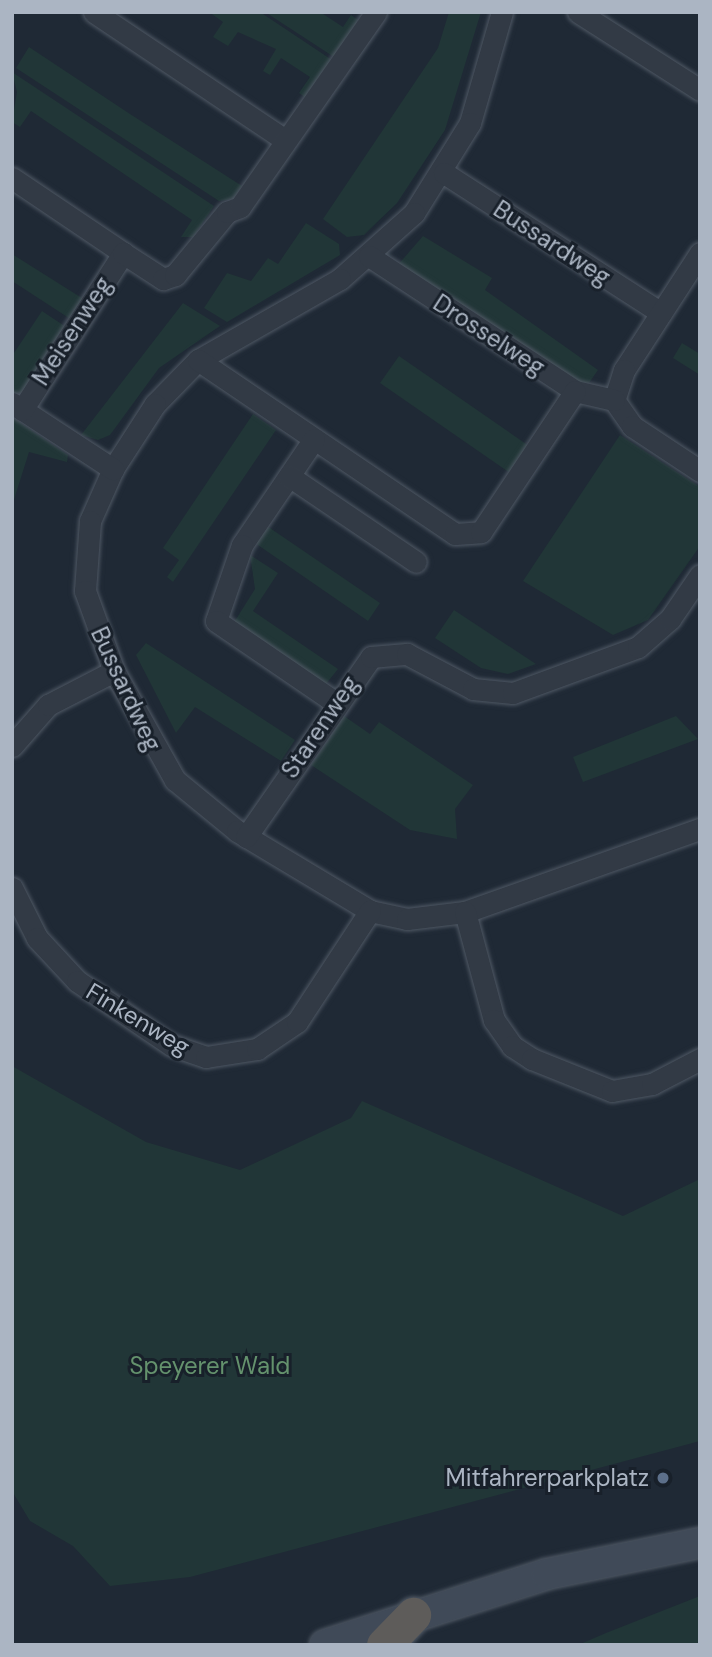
<!DOCTYPE html>
<html>
<head>
<meta charset="utf-8">
<style>
  body { margin:0 }
  #map { position:relative; width:712px; height:1657px; overflow:hidden; background:#1f2935; font-family:"DM Sans",sans-serif }
  div>[style] { position:absolute }
  .green>* { inset:0; background:#213637 }
  .roads { filter:drop-shadow(0 0 2px #4f5864) drop-shadow(0 0 2px #4f5864) }
  .minor>* { height:21px; margin:-10.5px; padding:0 10.5px; transform-origin:10.5px; border-radius:10.5px; background:#323a45 }
  .secondary>* { height:30px; margin:-15px; padding:0 15px; transform-origin:15px; border-radius:15px; background:#404a58 }
  .trunk>* { height:35px; margin:-17.5px; padding:0 17.5px; transform-origin:17.5px; border-radius:17.5px; background:#5e5c5a }
  .dots>* { width:19px; height:19px; translate:-50% -50%; box-sizing:border-box; border:4px solid #18202a; border-radius:50% }
  span { translate:-50% -50%; white-space:nowrap; text-align:center; line-height:1.15; -webkit-text-stroke:6px #18202a; paint-order:stroke }
  .street-label { font-size:24px; color:#abb5c3 }
  .park-label { font-size:24px; color:#64926d }
  .poi-label { font-size:24px; color:#abb5c3 }
  .right { translate:-100% -50%; text-align:right }
  .frame { position:absolute; inset:0; border:14px solid #abb5c3; pointer-events:none }
</style>
</head>
<body>
<div id="map">
  <div class="green">
    <i style="clip-path:polygon(209px 12px,260px 12px,332px 60px,306px 98px,299px 93px,310px 77px,281px 58px,270px 75px,263px 71px,276px 49px,238px 32px,228px 46px,213px 37px,223px 22px)"></i>
    <i style="clip-path:polygon(265px 12px,320px 12px,343px 27px,351px 15px,358px 20px,334px 57px)"></i>
    <i style="clip-path:polygon(449px 12px,481px 12px,445px 130px,397px 203px,364px 235px,347px 237px,323px 219px,438px 48px)"></i>
    <i style="clip-path:polygon(29px 47px,130px 114px,242px 186px,233px 199px,219px 201px,16px 68px)"></i>
    <i style="clip-path:polygon(12px 72px,214px 206px,193px 237px,181px 237px,192px 220px,31px 111px,20px 127px,12px 122px,17px 92px)"></i>
    <i style="clip-path:polygon(306px 223px,339px 244px,340px 255px,227px 322px,204px 308px,227px 273px,251px 281px,268px 258px,278px 264px)"></i>
    <i style="clip-path:polygon(423px 236px,492px 278px,485px 290px,598px 370px,589px 383px,576px 382px,397px 266px)"></i>
    <i style="clip-path:polygon(12px 254px,85px 300px,72px 320px,12px 281px)"></i>
    <i style="clip-path:polygon(183px 303px,220px 326px,159px 368px,110px 435px,98px 440px,81px 435px)"></i>
    <i style="clip-path:polygon(42px 311px,66px 327px,23px 392px,12px 394px,12px 356px)"></i>
    <i style="clip-path:polygon(682px 343px,700px 354px,700px 375px,673px 358px)"></i>
    <i style="clip-path:polygon(399px 356px,529px 446px,510px 473px,380px 383px)"></i>
    <i style="clip-path:polygon(253px 414px,276px 430px,173px 582px,167px 577px,179px 560px,163px 548px)"></i>
    <i style="clip-path:polygon(12px 417px,68px 455px,67px 462px,29px 452px,12px 506px)"></i>
    <i style="clip-path:polygon(620px 435px,700px 487px,700px 546px,648px 620px,613px 635px,523px 581px)"></i>
    <i style="clip-path:polygon(267px 526px,380px 603px,368px 621px,255px 543px)"></i>
    <i style="clip-path:polygon(250px 555px,278px 573px,253px 611px,338px 669px,326px 684px,233px 624px,255px 589px)"></i>
    <i style="clip-path:polygon(454px 610px,536px 664px,508px 674px,481px 668px,435px 638px)"></i>
    <i style="clip-path:polygon(146px 643px,295px 740px,281px 761px,195px 707px,176px 733px,136px 655px)"></i>
    <i style="clip-path:polygon(344px 716px,370px 734px,379px 722px,473px 785px,455px 809px,457px 839px,410px 830px,311px 765px)"></i>
    <i style="clip-path:polygon(676px 716px,698px 739px,583px 782px,573px 757px)"></i>
    <i style="clip-path:polygon(12px 1066px,146px 1142px,240px 1170px,351px 1118px,362px 1101px,623px 1216px,700px 1179px,700px 1441px,190px 1577px,110px 1586px,73px 1546px,30px 1521px,12px 1491px)"></i>
    <i style="clip-path:polygon(700px 1596px,700px 1645px,578px 1645px,606px 1633px)"></i>
  </div>
  <div class="roads">
    <div class="minor">
      <i style="left:94px;top:12px;width:229px;rotate:33.8deg"></i>
      <i style="left:502px;top:12px;width:116px;rotate:106.1deg"></i>
      <i style="left:470px;top:123px;width:106px;rotate:121.9deg"></i>
      <i style="left:414px;top:213px;width:99px;rotate:138.3deg"></i>
      <i style="left:340px;top:279px;width:163px;rotate:150.3deg"></i>
      <i style="left:198px;top:360px;width:62px;rotate:134.3deg"></i>
      <i style="left:155px;top:404px;width:77px;rotate:122.9deg"></i>
      <i style="left:113px;top:469px;width:57px;rotate:113.9deg"></i>
      <i style="left:90px;top:521px;width:70px;rotate:94.1deg"></i>
      <i style="left:85px;top:591px;width:85px;rotate:70.1deg"></i>
      <i style="left:114px;top:671px;width:125px;rotate:60.8deg"></i>
      <i style="left:175px;top:780px;width:80px;rotate:39.4deg"></i>
      <i style="left:237px;top:831px;width:155px;rotate:31deg"></i>
      <i style="left:370px;top:911px;width:38px;rotate:12deg"></i>
      <i style="left:407px;top:919px;width:58px;rotate:-6.9deg"></i>
      <i style="left:465px;top:912px;width:249px;rotate:-19.5deg"></i>
      <i style="left:578px;top:12px;width:145px;rotate:32.6deg"></i>
      <i style="left:444px;top:173px;width:258px;rotate:32.8deg"></i>
      <i style="left:12px;top:178px;width:134px;rotate:34deg"></i>
      <i style="left:700px;top:253px;width:140px;rotate:123deg"></i>
      <i style="left:624px;top:370px;width:32px;rotate:108deg"></i>
      <i style="left:614px;top:400px;width:32px;rotate:55deg"></i>
      <i style="left:632px;top:426px;width:82px;rotate:33.5deg"></i>
      <i style="left:369px;top:256px;width:246px;rotate:33.2deg"></i>
      <i style="left:575px;top:391px;width:40px;rotate:13deg"></i>
      <i style="left:198px;top:360px;width:310px;rotate:34.1deg"></i>
      <i style="left:455px;top:534px;width:26px;rotate:-4deg"></i>
      <i style="left:481px;top:532px;width:169px;rotate:-56.3deg"></i>
      <i style="left:12px;top:403px;width:121px;rotate:33.2deg"></i>
      <i style="left:22px;top:410px;width:187px;rotate:-57.2deg"></i>
      <i style="left:123px;top:253px;width:48px;rotate:33deg"></i>
      <i style="left:163px;top:279px;width:13px;rotate:-18deg"></i>
      <i style="left:175px;top:275px;width:82px;rotate:-50.5deg"></i>
      <i style="left:227px;top:212px;width:14px;rotate:-21deg"></i>
      <i style="left:240px;top:207px;width:238px;rotate:-55.1deg"></i>
      <i style="left:314px;top:439px;width:128px;rotate:124.2deg"></i>
      <i style="left:242px;top:545px;width:80px;rotate:108.9deg"></i>
      <i style="left:216px;top:621px;width:145px;rotate:34.3deg"></i>
      <i style="left:289px;top:476px;width:153px;rotate:34.1deg"></i>
      <i style="left:12px;top:746px;width:55px;rotate:-48.7deg"></i>
      <i style="left:48px;top:705px;width:74px;rotate:-27.3deg"></i>
      <i style="left:246px;top:837px;width:219px;rotate:-55.2deg"></i>
      <i style="left:371px;top:657px;width:36px;rotate:-5deg"></i>
      <i style="left:407px;top:654px;width:75px;rotate:27.9deg"></i>
      <i style="left:473px;top:689px;width:40px;rotate:5.7deg"></i>
      <i style="left:513px;top:693px;width:133px;rotate:-20.2deg"></i>
      <i style="left:638px;top:647px;width:43px;rotate:-41.2deg"></i>
      <i style="left:670px;top:619px;width:53px;rotate:-55.7deg"></i>
      <i style="left:12px;top:888px;width:56px;rotate:63.4deg"></i>
      <i style="left:37px;top:938px;width:59px;rotate:47.1deg"></i>
      <i style="left:77px;top:981px;width:114px;rotate:34.2deg"></i>
      <i style="left:171px;top:1045px;width:37px;rotate:19deg"></i>
      <i style="left:206px;top:1057px;width:52px;rotate:-8.9deg"></i>
      <i style="left:257px;top:1049px;width:48px;rotate:-34deg"></i>
      <i style="left:297px;top:1022px;width:133px;rotate:-56.7deg"></i>
      <i style="left:465px;top:912px;width:112px;rotate:75deg"></i>
      <i style="left:494px;top:1020px;width:32px;rotate:55deg"></i>
      <i style="left:512px;top:1046px;width:24px;rotate:33deg"></i>
      <i style="left:532px;top:1059px;width:86px;rotate:21.8deg"></i>
      <i style="left:612px;top:1091px;width:41px;rotate:-9.9deg"></i>
      <i style="left:652px;top:1084px;width:54px;rotate:-27.5deg"></i>
    </div>
    <div class="secondary">
      <i style="left:325px;top:1645px;width:233px;rotate:-17.7deg"></i>
      <i style="left:547px;top:1574px;width:156px;rotate:-11.5deg"></i>
    </div>
    <div class="trunk">
      <i style="left:384px;top:1645px;width:42px;rotate:-46deg"></i>
    </div>
  </div>
  <div class="dots">
    <i style="left:663px;top:1478px;background:#5c6f8a"></i>
  </div>
  <div class="street-label">
    <span style="left:552px;top:243px;rotate:33deg">Bussardweg</span>
    <span style="left:72px;top:331px;rotate:-57deg">Meisenweg</span>
    <span style="left:489px;top:335px;rotate:33deg">Drosselweg</span>
    <span style="left:126px;top:689px;rotate:65deg">Bussardweg</span>
    <span style="left:320px;top:727px;rotate:-56deg">Starenweg</span>
    <span style="left:138px;top:1019px;rotate:31deg">Finkenweg</span>
  </div>
  <div class="park-label">
    <span style="left:210px;top:1366px">Speyerer Wald</span>
  </div>
  <div class="poi-label">
    <span class="right" style="left:649px;top:1478px">Mitfahrerparkplatz</span>
  </div>
  <div class="frame"></div>
</div>
</body>
</html>
